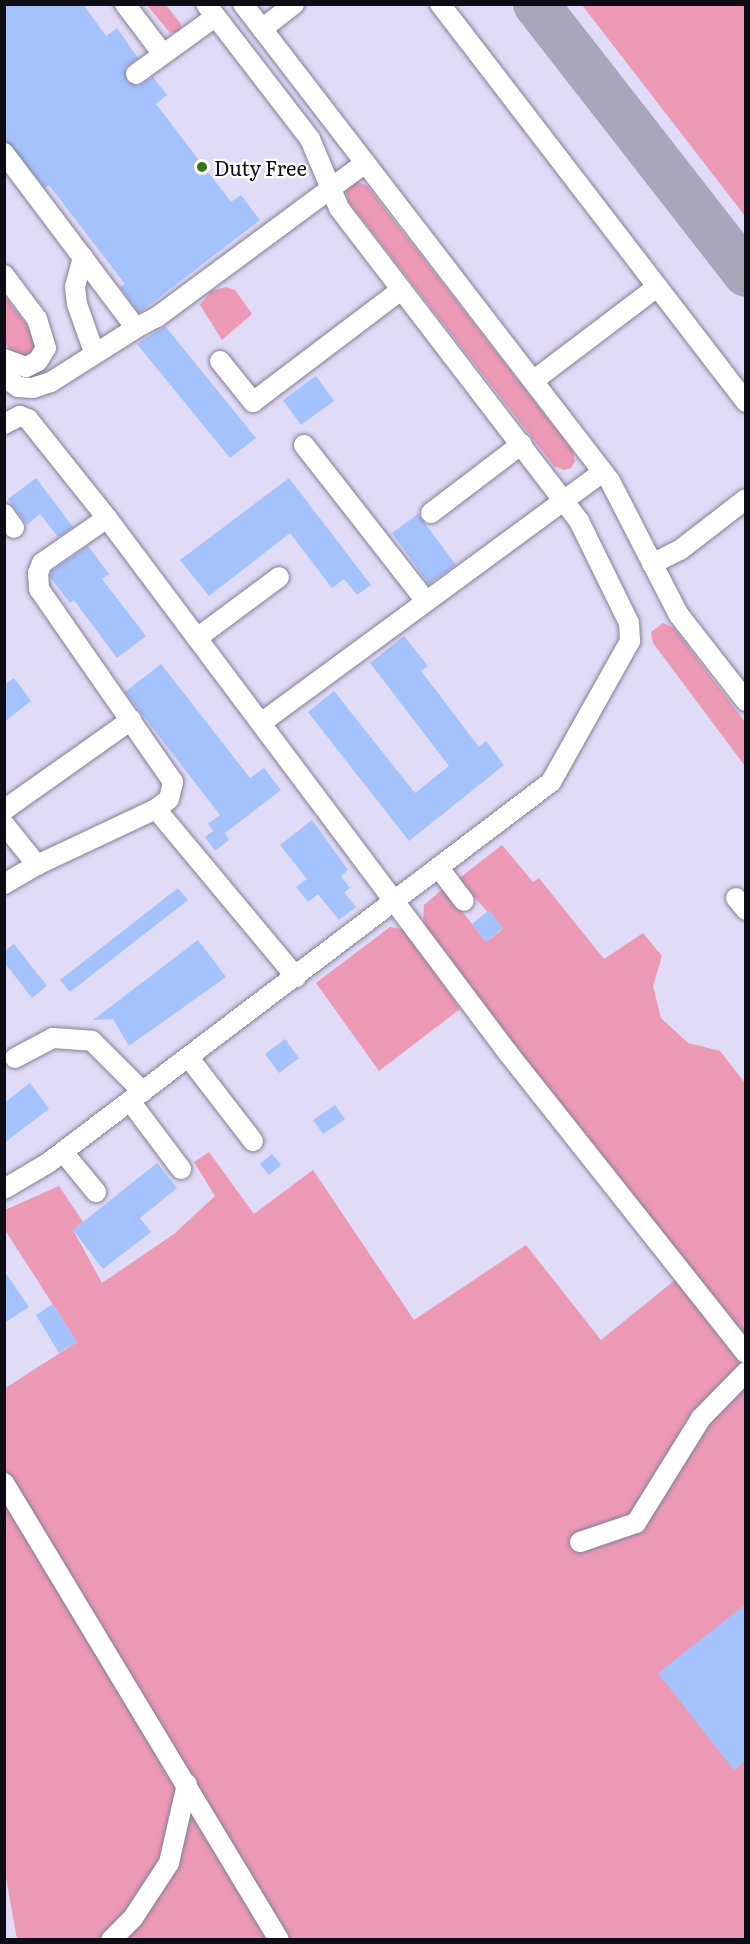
<!DOCTYPE html>
<html>
<head>
<meta charset="utf-8">
<style>
  body { margin:0 }
  #map { position:relative; width:750px; height:1944px; overflow:hidden; background:#e0dbf6; font-family:Literata,serif }
  div>[style] { position:absolute }
  .green>* { inset:0; background:#ec99b6 }
  .taxiway>* { height:46px; margin:-23px; padding:0 23px; transform-origin:23px; border-radius:23px; background:#a9a5bb }
  .building>* { inset:0; background:#a4c2fc }
  .roads { filter:drop-shadow(0 0 2px #837e97) drop-shadow(0 0 2px #837e97) }
  .minor>* { height:20px; margin:-10px; padding:0 10px; transform-origin:10px; border-radius:10px; background:#fff }
  .dots>* { width:16px; height:16px; translate:-50% -50%; box-sizing:border-box; border:3px solid #fff; border-radius:50% }
  span { translate:-50% -50%; white-space:nowrap; text-align:center; line-height:1.15; -webkit-text-stroke:4.5px #fff; paint-order:stroke }
  .poi-label { font-size:20px; color:#0e0c15 }
  .left { translate:0 -50%; text-align:left }
  .frame { position:absolute; inset:0; border:6px solid #0e0c15; pointer-events:none }
</style>
</head>
<body>
<div id="map">
  <div class="green">
    <i style="clip-path:polygon(147px 5px,166px 5px,181px 24px,180px 31px,170px 33px)"></i>
    <i style="clip-path:polygon(582px 5px,745px 5px,745px 216px)"></i>
    <i style="clip-path:polygon(357px 181px,367px 186px,573px 451px,575px 461px,571px 468px,564px 470px,554px 466px,348px 201px,346px 190px)"></i>
    <i style="clip-path:polygon(226px 287px,235px 290px,252px 314px,222px 340px,200px 305px,211px 291px)"></i>
    <i style="clip-path:polygon(5px 297px,36px 337px,36px 351px,27px 357px,13px 353px,5px 343px)"></i>
    <i style="clip-path:polygon(663px 623px,674px 628px,745px 722px,745px 766px,653px 643px,651px 632px)"></i>
    <i style="clip-path:polygon(502px 845px,533px 882px,539px 878px,604px 959px,643px 933px,662px 956px,653px 986px,661px 1018px,688px 1043px,720px 1051px,745px 1083px,745px 1343px,423px 926px,424px 905px,444px 888px,486px 942px,503px 929px,458px 879px)"></i>
    <i style="clip-path:polygon(390px 927px,406px 930px,460px 1009px,379px 1071px,316px 983px)"></i>
    <i style="clip-path:polygon(209px 1152px,254px 1214px,313px 1170px,414px 1320px,526px 1245px,601px 1340px,675px 1280px,745px 1369px,745px 1939px,17px 1939px,4px 1867px,4px 1389px,77px 1342px,5px 1230px,5px 1210px,59px 1186px,83px 1222px,73px 1230px,102px 1283px,174px 1234px,215px 1196px,194px 1162px)"></i>
  </div>
  <div class="taxiway">
    <i style="left:536px;top:4px;width:342px;rotate:52.1deg"></i>
  </div>
  <div class="building">
    <i style="clip-path:polygon(4px 4px,83px 4px,106px 36px,117px 28px,138px 58px,125px 69px,127px 81px,138px 86px,153px 77px,167px 95px,156px 104px,231px 202px,241px 195px,260px 220px,139px 313px,120px 287px,125px 284px,49px 185px,45px 188px,4px 139px)"></i>
    <i style="clip-path:polygon(165px 326px,256px 438px,230px 458px,137px 344px)"></i>
    <i style="clip-path:polygon(316px 376px,334px 401px,301px 425px,283px 400px)"></i>
    <i style="clip-path:polygon(36px 478px,73px 527px,58px 537px,40px 514px,27px 525px,8px 499px)"></i>
    <i style="clip-path:polygon(289px 478px,371px 585px,357px 595px,344px 579px,332px 588px,290px 533px,209px 596px,180px 560px)"></i>
    <i style="clip-path:polygon(418px 514px,456px 565px,429px 584px,392px 533px)"></i>
    <i style="clip-path:polygon(88px 546px,109px 574px,102px 579px,146px 636px,117px 658px,74px 600px,70px 603px,50px 577px,52px 571px)"></i>
    <i style="clip-path:polygon(404px 636px,428px 666px,421px 671px,479px 747px,486px 741px,504px 765px,409px 841px,308px 712px,334px 691px,415px 793px,449px 766px,370px 663px)"></i>
    <i style="clip-path:polygon(161px 664px,250px 778px,264px 768px,281px 790px,225px 833px,229px 840px,215px 851px,205px 837px,213px 831px,208px 824px,220px 815px,125px 692px)"></i>
    <i style="clip-path:polygon(14px 678px,31px 701px,4px 722px,4px 685px)"></i>
    <i style="clip-path:polygon(312px 820px,348px 870px,341px 876px,350px 888px,344px 892px,356px 907px,339px 920px,318px 894px,308px 902px,296px 887px,307px 879px,280px 845px)"></i>
    <i style="clip-path:polygon(178px 888px,188px 900px,70px 992px,60px 980px)"></i>
    <i style="clip-path:polygon(489px 910px,503px 928px,486px 942px,472px 924px)"></i>
    <i style="clip-path:polygon(198px 940px,226px 977px,129px 1046px,113px 1019px,93px 1020px)"></i>
    <i style="clip-path:polygon(14px 944px,47px 986px,32px 998px,4px 962px,4px 951px)"></i>
    <i style="clip-path:polygon(285px 1039px,299px 1058px,279px 1073px,265px 1054px)"></i>
    <i style="clip-path:polygon(30px 1083px,49px 1109px,4px 1143px,4px 1103px)"></i>
    <i style="clip-path:polygon(335px 1105px,345px 1119px,323px 1134px,313px 1120px)"></i>
    <i style="clip-path:polygon(272px 1154px,281px 1165px,269px 1175px,260px 1164px)"></i>
    <i style="clip-path:polygon(157px 1163px,177px 1188px,140px 1218px,151px 1232px,103px 1269px,73px 1230px)"></i>
    <i style="clip-path:polygon(4px 1271px,29px 1307px,4px 1323px)"></i>
    <i style="clip-path:polygon(53px 1304px,77px 1342px,59px 1353px,36px 1315px)"></i>
    <i style="clip-path:polygon(746px 1604px,746px 1760px,734px 1770px,658px 1673px)"></i>
  </div>
  <div class="roads">
    <div class="minor">
      <i style="left:125px;top:4px;width:61px;rotate:52.9deg"></i>
      <i style="left:243px;top:4px;width:602px;rotate:52.43deg"></i>
      <i style="left:610px;top:481px;width:151px;rotate:62.8deg"></i>
      <i style="left:679px;top:615px;width:109px;rotate:52.1deg"></i>
      <i style="left:440px;top:4px;width:502px;rotate:52.45deg"></i>
      <i style="left:262px;top:29px;width:41px;rotate:-38deg"></i>
      <i style="left:136px;top:74px;width:97px;rotate:-35.8deg"></i>
      <i style="left:4px;top:153px;width:219px;rotate:53deg"></i>
      <i style="left:136px;top:328px;width:101px;rotate:147.6deg"></i>
      <i style="left:51px;top:382px;width:19px;rotate:162deg"></i>
      <i style="left:33px;top:388px;width:15px;rotate:-176deg"></i>
      <i style="left:18px;top:387px;width:18px;rotate:-142deg"></i>
      <i style="left:83px;top:257px;width:30px;rotate:105deg"></i>
      <i style="left:75px;top:286px;width:18px;rotate:84deg"></i>
      <i style="left:77px;top:304px;width:51px;rotate:70.5deg"></i>
      <i style="left:4px;top:275px;width:55px;rotate:53.1deg"></i>
      <i style="left:37px;top:319px;width:30px;rotate:73deg"></i>
      <i style="left:46px;top:348px;width:15px;rotate:122deg"></i>
      <i style="left:38px;top:361px;width:13px;rotate:153deg"></i>
      <i style="left:26px;top:367px;width:23px;rotate:-160deg"></i>
      <i style="left:136px;top:328px;width:24px;rotate:-28deg"></i>
      <i style="left:157px;top:317px;width:259px;rotate:-36.5deg"></i>
      <i style="left:220px;top:361px;width:53px;rotate:51.2deg"></i>
      <i style="left:253px;top:402px;width:186px;rotate:-37.1deg"></i>
      <i style="left:533px;top:381px;width:156px;rotate:-37.2deg"></i>
      <i style="left:4px;top:424px;width:18px;rotate:-27deg"></i>
      <i style="left:20px;top:416px;width:9px;rotate:21deg"></i>
      <i style="left:28px;top:419px;width:127px;rotate:51.4deg"></i>
      <i style="left:107px;top:518px;width:669px;rotate:53.15deg"></i>
      <i style="left:508px;top:1053px;width:383px;rotate:51.6deg"></i>
      <i style="left:304px;top:445px;width:198px;rotate:52deg"></i>
      <i style="left:431px;top:513px;width:114px;rotate:-37.2deg"></i>
      <i style="left:4px;top:514px;width:17px;rotate:54deg"></i>
      <i style="left:107px;top:518px;width:79px;rotate:145.3deg"></i>
      <i style="left:42px;top:563px;width:11px;rotate:112deg"></i>
      <i style="left:38px;top:573px;width:16px;rotate:86deg"></i>
      <i style="left:39px;top:589px;width:235px;rotate:55.2deg"></i>
      <i style="left:173px;top:782px;width:17px;rotate:103deg"></i>
      <i style="left:169px;top:799px;width:16px;rotate:142deg"></i>
      <i style="left:156px;top:809px;width:219px;rotate:50.2deg"></i>
      <i style="left:652px;top:564px;width:31px;rotate:-27deg"></i>
      <i style="left:680px;top:550px;width:83px;rotate:-37.7deg"></i>
      <i style="left:197px;top:638px;width:102px;rotate:-36.6deg"></i>
      <i style="left:261px;top:723px;width:424px;rotate:-36.3deg"></i>
      <i style="left:4px;top:810px;width:156px;rotate:-35.3deg"></i>
      <i style="left:4px;top:824px;width:53px;rotate:51.2deg"></i>
      <i style="left:439px;top:868px;width:41px;rotate:52.9deg"></i>
      <i style="left:4px;top:884px;width:38px;rotate:-30deg"></i>
      <i style="left:37px;top:865px;width:132px;rotate:-25.2deg"></i>
      <i style="left:736px;top:898px;width:16px;rotate:50deg"></i>
      <i style="left:15px;top:1058px;width:43px;rotate:-27.8deg"></i>
      <i style="left:53px;top:1038px;width:39px;rotate:4deg"></i>
      <i style="left:92px;top:1041px;width:72px;rotate:45deg"></i>
      <i style="left:189px;top:1058px;width:105px;rotate:52.4deg"></i>
      <i style="left:130px;top:1101px;width:85px;rotate:53.1deg"></i>
      <i style="left:63px;top:1152px;width:52px;rotate:50.5deg"></i>
      <i style="left:4px;top:1189px;width:51px;rotate:-30.6deg"></i>
      <i style="left:48px;top:1163px;width:631px;rotate:-37.14deg"></i>
      <i style="left:551px;top:782px;width:162px;rotate:-60.7deg"></i>
      <i style="left:630px;top:641px;width:18px;rotate:-93deg"></i>
      <i style="left:629px;top:623px;width:114px;rotate:-116.1deg"></i>
      <i style="left:579px;top:521px;width:394px;rotate:-127.5deg"></i>
      <i style="left:339px;top:208px;width:75px;rotate:-112.8deg"></i>
      <i style="left:310px;top:139px;width:170px;rotate:-127.6deg"></i>
      <i style="left:4px;top:1483px;width:533px;rotate:58.96deg"></i>
      <i style="left:580px;top:1542px;width:59px;rotate:-18.7deg"></i>
      <i style="left:636px;top:1523px;width:123px;rotate:-58.2deg"></i>
      <i style="left:701px;top:1418px;width:64px;rotate:-45.6deg"></i>
      <i style="left:111px;top:1940px;width:31px;rotate:-45deg"></i>
      <i style="left:133px;top:1918px;width:66px;rotate:-56.8deg"></i>
      <i style="left:169px;top:1863px;width:81px;rotate:-77.2deg"></i>
    </div>
  </div>
  <div class="dots">
    <i style="left:202px;top:167px;background:#347614"></i>
  </div>
  <div class="poi-label">
    <span class="left" style="left:214px;top:167px">Duty Free</span>
  </div>
  <div class="frame"></div>
</div>
</body>
</html>
